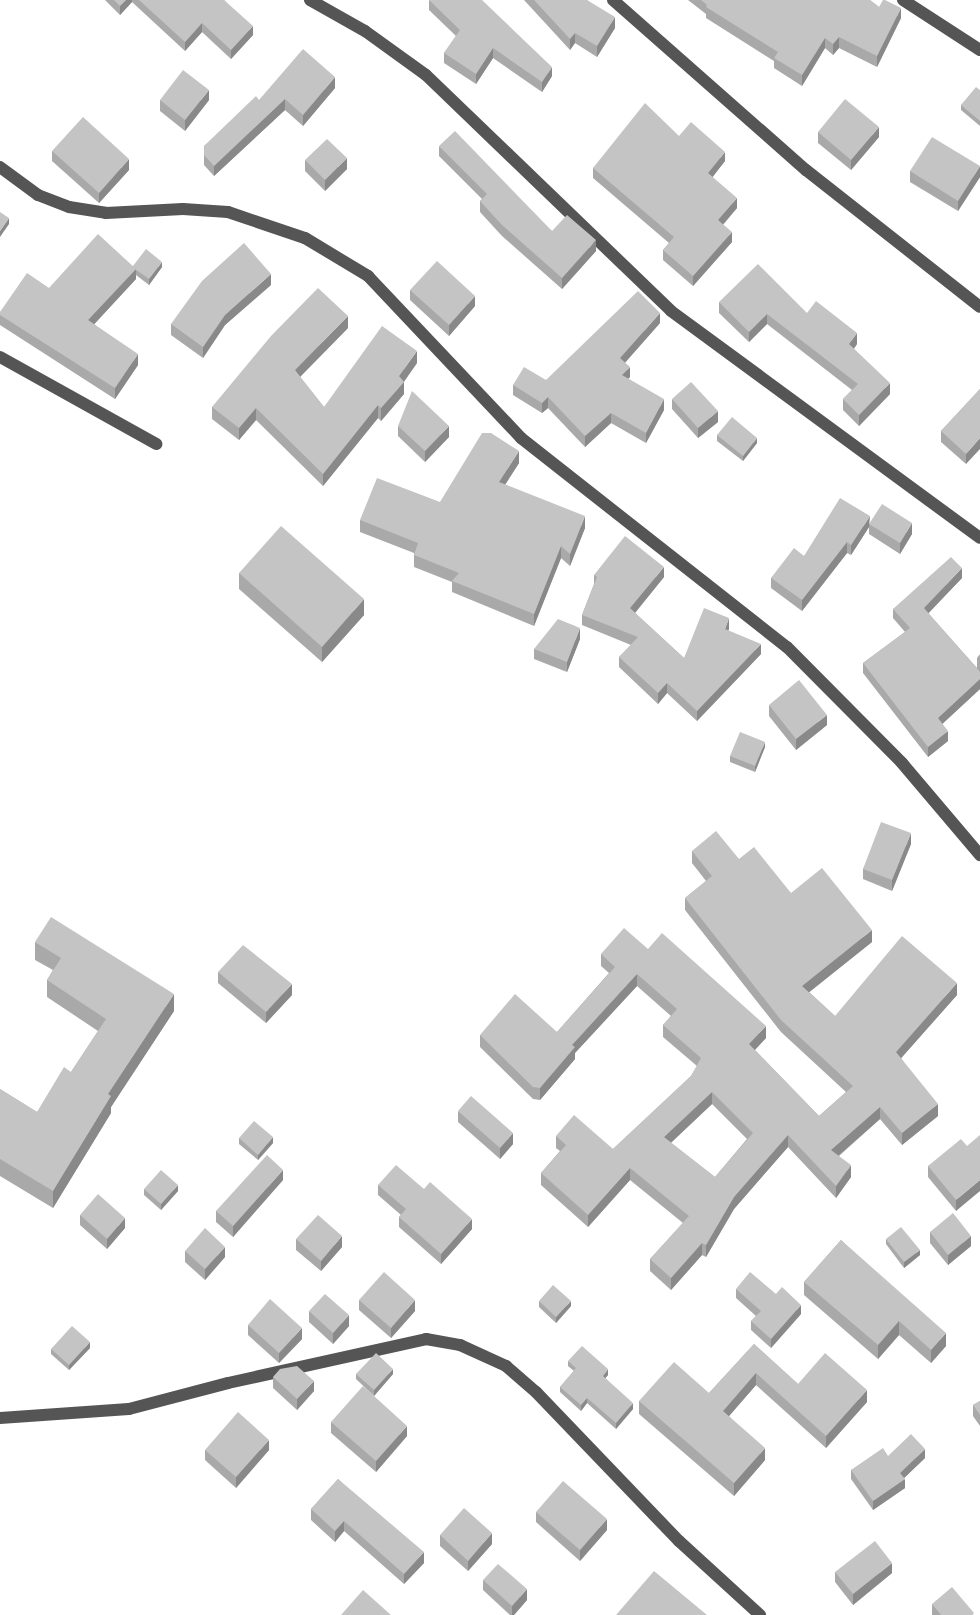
<!DOCTYPE html>
<html>
<head>
<meta charset="utf-8">
<style>
  body { margin:0 }
  #map { position:relative; width:980px; height:1615px; overflow:hidden; background:#fff; font-family:"Alegreya Sans",sans-serif }
  div>[style] { position:absolute }
  .street>* { height:12px; margin:-6px; padding:0 6px; transform-origin:6px; border-radius:6px; background:#555 }
  .wall>* { inset:0; background:#a9a9a9 }
  .shaded-wall>* { inset:0; background:#898989 }
  .building>* { inset:0; background:#c4c4c4 }
  span { translate:-50% -50%; white-space:nowrap; text-align:center; line-height:1.15; -webkit-text-stroke:6px #fff; paint-order:stroke }
</style>
</head>
<body>
<div id="map">
  <div class="street">
    <i style="left:310px;top:0;width:63px;rotate:29.4deg"></i>
    <i style="left:365px;top:31px;width:75px;rotate:35.8deg"></i>
    <i style="left:426px;top:75px;width:340px;rotate:43.9deg"></i>
    <i style="left:671px;top:311px;width:383px;rotate:36.3deg"></i>
    <i style="left:613px;top:0;width:257px;rotate:41.4deg"></i>
    <i style="left:806px;top:170px;width:221px;rotate:38.2deg"></i>
    <i style="left:903px;top:0;width:92px;rotate:33deg"></i>
    <i style="left:0;top:167px;width:47px;rotate:36.4deg"></i>
    <i style="left:38px;top:195px;width:33px;rotate:21deg"></i>
    <i style="left:69px;top:207px;width:37px;rotate:9deg"></i>
    <i style="left:106px;top:213px;width:77px;rotate:-3deg"></i>
    <i style="left:183px;top:209px;width:45px;rotate:3.8deg"></i>
    <i style="left:228px;top:212px;width:81px;rotate:18.7deg"></i>
    <i style="left:305px;top:238px;width:74px;rotate:31.1deg"></i>
    <i style="left:368px;top:276px;width:223px;rotate:46.6deg"></i>
    <i style="left:521px;top:438px;width:338px;rotate:38.2deg"></i>
    <i style="left:787px;top:647px;width:163px;rotate:45.2deg"></i>
    <i style="left:902px;top:763px;width:121px;rotate:49.7deg"></i>
    <i style="left:0;top:357px;width:179px;rotate:29.1deg"></i>
    <i style="left:0;top:1418px;width:129px;rotate:-4deg"></i>
    <i style="left:129px;top:1409px;width:102px;rotate:-14.7deg"></i>
    <i style="left:228px;top:1383px;width:203px;rotate:-12.5deg"></i>
    <i style="left:426px;top:1339px;width:35px;rotate:10deg"></i>
    <i style="left:460px;top:1345px;width:51px;rotate:24.5deg"></i>
    <i style="left:506px;top:1366px;width:40px;rotate:41deg"></i>
    <i style="left:536px;top:1392px;width:207px;rotate:46.2deg"></i>
    <i style="left:679px;top:1541px;width:110px;rotate:42.4deg"></i>
  </div>
  <div class="wall">
    <i style="clip-path:polygon(105px 0,224px 0,253px 35px,231px 59px,202px 32px,185px 51px,132px 2px,120px 15px)"></i>
    <i style="clip-path:polygon(429px 0,552px 76px,542px 92px,493px 58px,476px 84px,444px 63px,444px 53px,456px 36px,429px 10px)"></i>
    <i style="clip-path:polygon(524px 0,587px 0,615px 28px,597px 57px,575px 43px,570px 50px)"></i>
    <i style="clip-path:polygon(688px 0,870px 0,879px 7px,901px 18px,877px 67px,839px 48px,833px 55px,825px 48px,802px 86px,774px 68px,774px 61px,706px 18px,706px 14px)"></i>
    <i style="clip-path:polygon(335px 88px,303px 126px,285px 110px,214px 176px,204px 165px,204px 146px,259px 100px)"></i>
    <i style="clip-path:polygon(980px 90px,980px 126px,961px 110px,961px 105px)"></i>
    <i style="clip-path:polygon(160px 100px,209px 100px,185px 131px,160px 111px)"></i>
    <i style="clip-path:polygon(818px 132px,879px 137px,851px 170px,818px 143px)"></i>
    <i style="clip-path:polygon(679px 136px,725px 161px,712px 177px,737px 208px,723px 225px,732px 242px,693px 286px,663px 260px,663px 250px,669px 243px,593px 178px,593px 168px)"></i>
    <i style="clip-path:polygon(439px 146px,552px 231px,596px 251px,562px 289px,502px 236px,480px 212px,480px 201px,482px 199px,439px 156px)"></i>
    <i style="clip-path:polygon(52px 151px,129px 170px,99px 203px,52px 161px)"></i>
    <i style="clip-path:polygon(305px 160px,347px 169px,325px 191px,305px 171px)"></i>
    <i style="clip-path:polygon(910px 171px,980px 177px,958px 211px,910px 182px)"></i>
    <i style="clip-path:polygon(133px 266px,162px 267px,149px 285px,136px 275px,136px 279px,94px 324px,138px 365px,115px 399px,0 325px,0 312px,49px 288px)"></i>
    <i style="clip-path:polygon(271px 285px,225px 325px,203px 358px,171px 335px,171px 324px)"></i>
    <i style="clip-path:polygon(410px 290px,475px 306px,449px 336px,410px 300px)"></i>
    <i style="clip-path:polygon(719px 302px,807px 313px,857px 344px,854px 349px,890px 394px,859px 426px,843px 410px,843px 399px,852px 390px,767px 324px,749px 342px,719px 313px)"></i>
    <i style="clip-path:polygon(660px 323px,625px 363px,630px 377px,628px 379px,664px 410px,646px 443px,611px 423px,585px 447px,548px 408px,542px 413px,513px 395px,513px 385px,546px 380px)"></i>
    <i style="clip-path:polygon(348px 328px,300px 377px,324px 407px,417px 363px,404px 381px,404px 394px,381px 421px,378px 418px,323px 486px,256px 420px,239px 440px,212px 419px,212px 407px)"></i>
    <i style="clip-path:polygon(980px 389px,966px 464px,941px 442px,941px 431px)"></i>
    <i style="clip-path:polygon(672px 399px,718px 422px,698px 438px,672px 409px)"></i>
    <i style="clip-path:polygon(398px 426px,449px 437px,425px 462px,398px 436px)"></i>
    <i style="clip-path:polygon(717px 435px,757px 443px,743px 461px,717px 441px)"></i>
    <i style="clip-path:polygon(519px 463px,505px 485px,585px 528px,570px 566px,561px 558px,534px 626px,452px 592px,452px 582px,414px 567px,414px 553px,360px 532px,360px 520px,440px 502px)"></i>
    <i style="clip-path:polygon(870px 523px,912px 534px,900px 554px,869px 534px,869px 527px,851px 555px,847px 553px,802px 611px,771px 588px,771px 578px,804px 556px)"></i>
    <i style="clip-path:polygon(239px 573px,364px 615px,322px 662px,239px 589px)"></i>
    <i style="clip-path:polygon(594px 575px,664px 577px,635px 613px,684px 658px,729px 629px,728px 631px,761px 654px,697px 721px,667px 693px,658px 704px,619px 667px,619px 657px,631px 645px,582px 625px,582px 615px,594px 584px)"></i>
    <i style="clip-path:polygon(962px 578px,928px 613px,977px 668px,977px 658px,980px 654px,980px 689px,942px 724px,948px 741px,928px 757px,863px 673px,863px 663px,905px 632px,893px 618px,893px 609px)"></i>
    <i style="clip-path:polygon(580px 639px,567px 672px,534px 659px,534px 649px)"></i>
    <i style="clip-path:polygon(769px 705px,827px 725px,796px 750px,769px 716px)"></i>
    <i style="clip-path:polygon(765px 747px,755px 772px,730px 762px,730px 756px)"></i>
    <i style="clip-path:polygon(911px 844px,892px 891px,863px 879px,863px 869px)"></i>
    <i style="clip-path:polygon(evenodd,692px 851px,739px 859px,791px 893px,872px 942px,809px 992px,835px 1016px,957px 995px,901px 1058px,938px 1116px,902px 1145px,880px 1119px,839px 1156px,851px 1177px,836px 1198px,788px 1147px,734px 1209px,706px 1257px,702px 1255px,671px 1290px,650px 1271px,650px 1259px,683px 1223px,630px 1180px,588px 1227px,541px 1185px,541px 1173px,560px 1151px,556px 1148px,556px 1136px,613px 1149px,691px 1076px,697px 1066px,663px 1037px,663px 1025px,671px 1016px,637px 986px,575px 1053px,575px 1059px,540px 1100px,533px 1099px,480px 1047px,480px 1035px,557px 1032px,609px 973px,601px 966px,601px 954px,648px 949px,766px 1038px,755px 1050px,819px 1116px,846px 1092px,781px 1032px,685px 910px,685px 898px,706px 881px,692px 863px,692px 851px,712px 1104px,747px 1139px,715px 1177px,671px 1143px,712px 1104px)"></i>
    <i style="clip-path:polygon(35px 942px,174px 1011px,111px 1107px,111px 1113px,53px 1208px,0 1176px,0 1089px,37px 1112px,71px 1072px,98px 1031px,47px 997px,47px 980px,53px 970px,35px 960px)"></i>
    <i style="clip-path:polygon(218px 972px,292px 995px,266px 1023px,218px 983px)"></i>
    <i style="clip-path:polygon(458px 1111px,513px 1144px,500px 1159px,458px 1122px)"></i>
    <i style="clip-path:polygon(239px 1138px,273px 1143px,258px 1160px,239px 1144px)"></i>
    <i style="clip-path:polygon(967px 1146px,956px 1211px,928px 1177px,928px 1166px)"></i>
    <i style="clip-path:polygon(283px 1180px,233px 1237px,216px 1222px,216px 1211px)"></i>
    <i style="clip-path:polygon(378px 1185px,424px 1189px,472px 1229px,441px 1264px,399px 1227px,399px 1217px,401px 1215px,378px 1195px)"></i>
    <i style="clip-path:polygon(144px 1189px,178px 1191px,161px 1210px,144px 1195px)"></i>
    <i style="clip-path:polygon(80px 1215px,125px 1228px,107px 1249px,80px 1225px)"></i>
    <i style="clip-path:polygon(930px 1232px,971px 1246px,948px 1265px,930px 1243px)"></i>
    <i style="clip-path:polygon(296px 1239px,342px 1247px,321px 1271px,296px 1250px)"></i>
    <i style="clip-path:polygon(886px 1239px,920px 1255px,904px 1268px,886px 1244px)"></i>
    <i style="clip-path:polygon(841px 1240px,946px 1346px,931px 1363px,899px 1335px,878px 1359px,804px 1295px,804px 1282px)"></i>
    <i style="clip-path:polygon(185px 1251px,225px 1257px,205px 1280px,185px 1262px)"></i>
    <i style="clip-path:polygon(736px 1289px,776px 1294px,801px 1314px,771px 1348px,751px 1330px,751px 1321px,756px 1316px,736px 1298px)"></i>
    <i style="clip-path:polygon(359px 1300px,415px 1311px,391px 1338px,359px 1310px)"></i>
    <i style="clip-path:polygon(539px 1301px,571px 1306px,556px 1323px,539px 1307px)"></i>
    <i style="clip-path:polygon(309px 1311px,349px 1326px,333px 1344px,309px 1322px)"></i>
    <i style="clip-path:polygon(248px 1325px,302px 1339px,279px 1363px,248px 1335px)"></i>
    <i style="clip-path:polygon(754px 1344px,798px 1384px,867px 1402px,826px 1448px,756px 1385px,729px 1416px,765px 1460px,734px 1496px,639px 1414px,639px 1401px,709px 1393px)"></i>
    <i style="clip-path:polygon(90px 1348px,69px 1370px,51px 1354px,51px 1349px)"></i>
    <i style="clip-path:polygon(568px 1361px,608px 1375px,605px 1378px,633px 1409px,616px 1429px,587px 1403px,581px 1411px,560px 1392px,560px 1387px,574px 1371px,568px 1366px)"></i>
    <i style="clip-path:polygon(356px 1374px,393px 1374px,374px 1396px,356px 1379px)"></i>
    <i style="clip-path:polygon(273px 1377px,314px 1391px,297px 1410px,273px 1388px)"></i>
    <i style="clip-path:polygon(980px 1401px,980px 1426px,973px 1416px,973px 1405px)"></i>
    <i style="clip-path:polygon(331px 1422px,407px 1436px,376px 1472px,331px 1433px)"></i>
    <i style="clip-path:polygon(205px 1450px,269px 1450px,236px 1488px,205px 1460px)"></i>
    <i style="clip-path:polygon(888px 1456px,925px 1458px,904px 1478px,905px 1488px,873px 1510px,851px 1479px,851px 1470px)"></i>
    <i style="clip-path:polygon(338px 1479px,424px 1563px,404px 1584px,344px 1531px,335px 1542px,311px 1520px,311px 1509px)"></i>
    <i style="clip-path:polygon(536px 1512px,607px 1530px,580px 1561px,536px 1522px)"></i>
    <i style="clip-path:polygon(440px 1535px,492px 1544px,468px 1571px,440px 1546px)"></i>
    <i style="clip-path:polygon(835px 1572px,892px 1573px,853px 1605px,835px 1582px)"></i>
    <i style="clip-path:polygon(483px 1580px,527px 1600px,514px 1615px,510px 1615px,483px 1590px)"></i>
    <i style="clip-path:polygon(932px 1604px,974px 1615px,932px 1615px)"></i>
  </div>
  <div class="shaded-wall">
    <i style="clip-path:polygon(126px 0,132px 0,132px 2px,120px 15px,120px 6px)"></i>
    <i style="clip-path:polygon(901px 8px,901px 18px,877px 67px,877px 56px)"></i>
    <i style="clip-path:polygon(615px 17px,615px 28px,597px 57px,597px 46px)"></i>
    <i style="clip-path:polygon(202px 23px,202px 32px,185px 51px,185px 42px)"></i>
    <i style="clip-path:polygon(253px 26px,253px 35px,231px 59px,231px 50px)"></i>
    <i style="clip-path:polygon(575px 33px,575px 43px,570px 50px,570px 39px)"></i>
    <i style="clip-path:polygon(839px 37px,839px 48px,833px 55px,833px 44px)"></i>
    <i style="clip-path:polygon(825px 38px,825px 48px,802px 86px,802px 75px)"></i>
    <i style="clip-path:polygon(493px 48px,493px 58px,476px 84px,476px 74px)"></i>
    <i style="clip-path:polygon(552px 67px,552px 76px,542px 92px,542px 82px)"></i>
    <i style="clip-path:polygon(335px 77px,335px 88px,303px 126px,303px 115px)"></i>
    <i style="clip-path:polygon(209px 90px,209px 100px,185px 131px,185px 120px)"></i>
    <i style="clip-path:polygon(285px 99px,285px 110px,214px 176px,214px 166px)"></i>
    <i style="clip-path:polygon(879px 127px,879px 137px,851px 170px,851px 160px)"></i>
    <i style="clip-path:polygon(725px 152px,725px 161px,708px 183px,708px 173px)"></i>
    <i style="clip-path:polygon(347px 158px,347px 169px,325px 191px,325px 180px)"></i>
    <i style="clip-path:polygon(129px 159px,129px 170px,99px 203px,99px 193px)"></i>
    <i style="clip-path:polygon(980px 166px,980px 177px,958px 211px,958px 201px)"></i>
    <i style="clip-path:polygon(737px 198px,737px 208px,718px 230px,718px 220px)"></i>
    <i style="clip-path:polygon(9px 218px,9px 224px,0 237px,0 231px)"></i>
    <i style="clip-path:polygon(732px 232px,732px 242px,693px 286px,693px 276px)"></i>
    <i style="clip-path:polygon(596px 240px,596px 251px,562px 289px,562px 278px)"></i>
    <i style="clip-path:polygon(162px 262px,162px 267px,149px 285px,149px 279px)"></i>
    <i style="clip-path:polygon(136px 269px,136px 279px,88px 331px,88px 320px)"></i>
    <i style="clip-path:polygon(271px 274px,271px 285px,225px 325px,203px 358px,203px 347px,225px 315px)"></i>
    <i style="clip-path:polygon(475px 296px,475px 306px,449px 336px,449px 325px)"></i>
    <i style="clip-path:polygon(660px 313px,660px 323px,620px 368px,620px 358px)"></i>
    <i style="clip-path:polygon(767px 314px,767px 324px,749px 342px,749px 332px)"></i>
    <i style="clip-path:polygon(348px 316px,348px 328px,295px 382px,295px 370px)"></i>
    <i style="clip-path:polygon(857px 333px,857px 344px,849px 355px,849px 344px)"></i>
    <i style="clip-path:polygon(417px 351px,417px 363px,399px 389px,399px 376px)"></i>
    <i style="clip-path:polygon(138px 354px,138px 365px,115px 399px,115px 388px)"></i>
    <i style="clip-path:polygon(630px 367px,630px 377px,622px 385px,622px 375px)"></i>
    <i style="clip-path:polygon(404px 382px,404px 394px,381px 421px,381px 408px)"></i>
    <i style="clip-path:polygon(890px 383px,890px 394px,859px 426px,859px 415px)"></i>
    <i style="clip-path:polygon(548px 397px,548px 408px,542px 413px,542px 403px)"></i>
    <i style="clip-path:polygon(664px 399px,664px 410px,646px 443px,646px 433px)"></i>
    <i style="clip-path:polygon(378px 405px,378px 418px,323px 486px,323px 474px)"></i>
    <i style="clip-path:polygon(256px 408px,256px 420px,239px 440px,239px 428px)"></i>
    <i style="clip-path:polygon(718px 411px,718px 422px,698px 438px,698px 428px)"></i>
    <i style="clip-path:polygon(611px 413px,611px 423px,585px 447px,585px 436px)"></i>
    <i style="clip-path:polygon(449px 426px,449px 437px,425px 462px,425px 451px)"></i>
    <i style="clip-path:polygon(757px 438px,757px 443px,743px 461px,743px 456px)"></i>
    <i style="clip-path:polygon(980px 438px,980px 449px,966px 464px,966px 454px)"></i>
    <i style="clip-path:polygon(519px 451px,519px 463px,499px 494px,499px 482px)"></i>
    <i style="clip-path:polygon(585px 516px,585px 528px,570px 566px,570px 554px)"></i>
    <i style="clip-path:polygon(870px 516px,869px 527px,851px 555px,851px 545px)"></i>
    <i style="clip-path:polygon(912px 523px,912px 534px,900px 554px,900px 543px)"></i>
    <i style="clip-path:polygon(847px 542px,847px 553px,802px 611px,802px 600px)"></i>
    <i style="clip-path:polygon(561px 546px,561px 558px,534px 626px,534px 614px)"></i>
    <i style="clip-path:polygon(664px 567px,664px 577px,630px 619px,630px 608px)"></i>
    <i style="clip-path:polygon(962px 568px,962px 578px,924px 618px,924px 608px)"></i>
    <i style="clip-path:polygon(364px 599px,364px 615px,322px 662px,322px 647px)"></i>
    <i style="clip-path:polygon(729px 618px,729px 629px,725px 640px,725px 629px)"></i>
    <i style="clip-path:polygon(580px 628px,580px 639px,567px 672px,567px 662px)"></i>
    <i style="clip-path:polygon(761px 644px,761px 654px,697px 721px,697px 711px)"></i>
    <i style="clip-path:polygon(980px 679px,980px 689px,938px 728px,938px 718px)"></i>
    <i style="clip-path:polygon(667px 683px,667px 693px,658px 704px,658px 693px)"></i>
    <i style="clip-path:polygon(827px 715px,827px 725px,796px 750px,796px 739px)"></i>
    <i style="clip-path:polygon(948px 731px,948px 741px,928px 757px,928px 747px)"></i>
    <i style="clip-path:polygon(765px 742px,765px 747px,755px 772px,755px 766px)"></i>
    <i style="clip-path:polygon(911px 833px,911px 844px,892px 891px,892px 880px)"></i>
    <i style="clip-path:polygon(872px 930px,872px 942px,802px 998px,802px 986px)"></i>
    <i style="clip-path:polygon(637px 974px,637px 986px,575px 1053px,575px 1059px,540px 1100px,540px 1088px,572px 1045px)"></i>
    <i style="clip-path:polygon(957px 983px,957px 995px,896px 1064px,896px 1052px)"></i>
    <i style="clip-path:polygon(292px 984px,292px 995px,266px 1023px,266px 1012px)"></i>
    <i style="clip-path:polygon(174px 994px,174px 1011px,111px 1107px,111px 1113px,53px 1208px,53px 1191px,108px 1094px)"></i>
    <i style="clip-path:polygon(766px 1026px,766px 1038px,749px 1056px,749px 1044px)"></i>
    <i style="clip-path:polygon(712px 1092px,712px 1104px,664px 1149px,664px 1137px)"></i>
    <i style="clip-path:polygon(938px 1104px,938px 1116px,902px 1145px,902px 1133px)"></i>
    <i style="clip-path:polygon(880px 1107px,880px 1119px,831px 1162px,831px 1150px)"></i>
    <i style="clip-path:polygon(513px 1133px,513px 1144px,500px 1159px,500px 1148px)"></i>
    <i style="clip-path:polygon(788px 1135px,788px 1147px,734px 1209px,706px 1257px,706px 1245px,734px 1197px)"></i>
    <i style="clip-path:polygon(273px 1137px,273px 1143px,258px 1160px,258px 1155px)"></i>
    <i style="clip-path:polygon(851px 1165px,851px 1177px,836px 1198px,836px 1186px)"></i>
    <i style="clip-path:polygon(630px 1168px,630px 1180px,588px 1227px,588px 1215px)"></i>
    <i style="clip-path:polygon(283px 1170px,283px 1180px,233px 1237px,233px 1226px)"></i>
    <i style="clip-path:polygon(980px 1180px,980px 1191px,956px 1211px,956px 1200px)"></i>
    <i style="clip-path:polygon(178px 1185px,178px 1191px,161px 1210px,161px 1204px)"></i>
    <i style="clip-path:polygon(125px 1218px,125px 1228px,107px 1249px,107px 1239px)"></i>
    <i style="clip-path:polygon(472px 1219px,472px 1229px,441px 1264px,441px 1254px)"></i>
    <i style="clip-path:polygon(342px 1236px,342px 1247px,321px 1271px,321px 1261px)"></i>
    <i style="clip-path:polygon(971px 1236px,971px 1246px,948px 1265px,948px 1255px)"></i>
    <i style="clip-path:polygon(702px 1243px,702px 1255px,671px 1290px,671px 1278px)"></i>
    <i style="clip-path:polygon(225px 1247px,225px 1257px,205px 1280px,205px 1269px)"></i>
    <i style="clip-path:polygon(920px 1250px,920px 1255px,904px 1268px,904px 1262px)"></i>
    <i style="clip-path:polygon(415px 1300px,415px 1311px,391px 1338px,391px 1328px)"></i>
    <i style="clip-path:polygon(571px 1301px,571px 1306px,556px 1323px,556px 1317px)"></i>
    <i style="clip-path:polygon(801px 1305px,801px 1314px,771px 1348px,771px 1339px)"></i>
    <i style="clip-path:polygon(349px 1315px,349px 1326px,333px 1344px,333px 1333px)"></i>
    <i style="clip-path:polygon(899px 1321px,899px 1335px,878px 1359px,878px 1345px)"></i>
    <i style="clip-path:polygon(302px 1328px,302px 1339px,279px 1363px,279px 1353px)"></i>
    <i style="clip-path:polygon(946px 1333px,946px 1346px,931px 1363px,931px 1350px)"></i>
    <i style="clip-path:polygon(90px 1342px,90px 1348px,69px 1370px,69px 1365px)"></i>
    <i style="clip-path:polygon(393px 1369px,393px 1374px,374px 1396px,374px 1390px)"></i>
    <i style="clip-path:polygon(608px 1369px,608px 1375px,603px 1381px,603px 1376px)"></i>
    <i style="clip-path:polygon(756px 1373px,756px 1385px,723px 1423px,723px 1411px)"></i>
    <i style="clip-path:polygon(314px 1381px,314px 1391px,297px 1410px,297px 1399px)"></i>
    <i style="clip-path:polygon(867px 1390px,867px 1402px,826px 1448px,826px 1436px)"></i>
    <i style="clip-path:polygon(587px 1398px,587px 1403px,581px 1411px,581px 1405px)"></i>
    <i style="clip-path:polygon(633px 1403px,633px 1409px,616px 1429px,616px 1423px)"></i>
    <i style="clip-path:polygon(407px 1426px,407px 1436px,376px 1472px,376px 1461px)"></i>
    <i style="clip-path:polygon(269px 1440px,269px 1450px,236px 1488px,236px 1477px)"></i>
    <i style="clip-path:polygon(765px 1448px,765px 1460px,734px 1496px,734px 1483px)"></i>
    <i style="clip-path:polygon(925px 1449px,925px 1458px,900px 1482px,900px 1473px)"></i>
    <i style="clip-path:polygon(905px 1479px,905px 1488px,873px 1510px,873px 1501px)"></i>
    <i style="clip-path:polygon(607px 1519px,607px 1530px,580px 1561px,580px 1550px)"></i>
    <i style="clip-path:polygon(344px 1521px,344px 1531px,335px 1542px,335px 1531px)"></i>
    <i style="clip-path:polygon(492px 1533px,492px 1544px,468px 1571px,468px 1561px)"></i>
    <i style="clip-path:polygon(424px 1552px,424px 1563px,404px 1584px,404px 1574px)"></i>
    <i style="clip-path:polygon(892px 1563px,892px 1573px,853px 1605px,853px 1594px)"></i>
    <i style="clip-path:polygon(527px 1589px,527px 1600px,514px 1615px,512px 1615px,512px 1606px)"></i>
  </div>
  <div class="building">
    <i style="clip-path:polygon(114px 0,126px 0,120px 6px)"></i>
    <i style="clip-path:polygon(139px 0,224px 0,253px 26px,231px 50px,202px 23px,185px 42px)"></i>
    <i style="clip-path:polygon(429px 0,482px 0,552px 67px,542px 82px,493px 48px,476px 74px,444px 53px,460px 30px)"></i>
    <i style="clip-path:polygon(534px 0,587px 0,615px 17px,597px 46px,575px 33px,570px 39px)"></i>
    <i style="clip-path:polygon(701px 0,870px 0,879px 7px,883px 0,885px 0,901px 8px,877px 56px,839px 37px,833px 44px,825px 38px,802px 75px,774px 58px,778px 52px,706px 7px,707px 5px)"></i>
    <i style="clip-path:polygon(303px 49px,335px 77px,303px 115px,285px 99px,214px 166px,204px 155px,204px 146px,256px 96px,259px 100px)"></i>
    <i style="clip-path:polygon(183px 70px,209px 90px,185px 120px,160px 100px)"></i>
    <i style="clip-path:polygon(976px 87px,980px 90px,980px 121px,961px 105px)"></i>
    <i style="clip-path:polygon(845px 99px,879px 127px,851px 160px,818px 132px)"></i>
    <i style="clip-path:polygon(645px 103px,679px 136px,691px 122px,725px 152px,708px 173px,737px 198px,718px 220px,732px 232px,693px 276px,663px 250px,674px 237px,593px 168px)"></i>
    <i style="clip-path:polygon(83px 117px,129px 159px,99px 193px,52px 151px)"></i>
    <i style="clip-path:polygon(455px 131px,552px 231px,567px 215px,596px 240px,562px 278px,502px 225px,480px 201px,487px 194px,439px 146px)"></i>
    <i style="clip-path:polygon(932px 137px,980px 166px,958px 201px,910px 171px)"></i>
    <i style="clip-path:polygon(327px 139px,347px 158px,325px 180px,305px 160px)"></i>
    <i style="clip-path:polygon(0 212px,9px 218px,0 231px)"></i>
    <i style="clip-path:polygon(98px 234px,136px 269px,88px 320px,138px 354px,115px 388px,0 315px,0 312px,27px 273px,49px 288px)"></i>
    <i style="clip-path:polygon(244px 243px,271px 274px,225px 315px,203px 347px,171px 324px,202px 281px)"></i>
    <i style="clip-path:polygon(146px 249px,162px 262px,149px 279px,135px 269px,133px 266px)"></i>
    <i style="clip-path:polygon(437px 261px,475px 296px,449px 325px,410px 290px)"></i>
    <i style="clip-path:polygon(758px 264px,807px 313px,816px 301px,857px 333px,849px 344px,890px 383px,859px 415px,843px 399px,858px 384px,767px 314px,749px 332px,719px 302px)"></i>
    <i style="clip-path:polygon(318px 288px,348px 316px,295px 370px,324px 407px,382px 326px,417px 351px,399px 376px,404px 382px,381px 408px,378px 405px,323px 474px,256px 408px,239px 428px,212px 407px,271px 336px)"></i>
    <i style="clip-path:polygon(638px 291px,660px 313px,620px 358px,630px 367px,622px 375px,664px 399px,646px 433px,611px 413px,585px 436px,548px 397px,542px 403px,513px 385px,524px 367px,546px 380px)"></i>
    <i style="clip-path:polygon(691px 382px,718px 411px,698px 428px,672px 399px)"></i>
    <i style="clip-path:polygon(980px 389px,980px 438px,966px 454px,941px 431px)"></i>
    <i style="clip-path:polygon(412px 391px,449px 426px,425px 451px,398px 426px)"></i>
    <i style="clip-path:polygon(732px 417px,757px 438px,743px 456px,717px 435px)"></i>
    <i style="clip-path:polygon(482px 433px,491px 433px,519px 451px,499px 482px,585px 516px,570px 554px,561px 546px,534px 614px,452px 581px,459px 573px,414px 555px,418px 543px,360px 520px,377px 478px,440px 502px)"></i>
    <i style="clip-path:polygon(840px 498px,870px 516px,851px 545px,847px 542px,802px 600px,771px 578px,794px 548px,804px 556px)"></i>
    <i style="clip-path:polygon(882px 504px,912px 523px,900px 543px,869px 524px)"></i>
    <i style="clip-path:polygon(281px 526px,364px 599px,322px 647px,239px 573px)"></i>
    <i style="clip-path:polygon(625px 536px,664px 567px,630px 608px,684px 658px,704px 608px,729px 618px,725px 629px,761px 644px,697px 711px,667px 683px,658px 693px,619px 657px,638px 637px,582px 615px,597px 577px,594px 575px)"></i>
    <i style="clip-path:polygon(951px 557px,962px 568px,924px 608px,980px 672px,980px 679px,938px 718px,948px 731px,928px 747px,863px 663px,910px 628px,893px 609px)"></i>
    <i style="clip-path:polygon(558px 619px,580px 628px,567px 662px,534px 649px)"></i>
    <i style="clip-path:polygon(799px 680px,827px 715px,796px 739px,769px 705px)"></i>
    <i style="clip-path:polygon(740px 732px,765px 742px,755px 766px,730px 756px)"></i>
    <i style="clip-path:polygon(881px 822px,911px 833px,892px 880px,863px 869px)"></i>
    <i style="clip-path:polygon(evenodd,716px 831px,739px 859px,754px 847px,791px 893px,822px 868px,872px 930px,802px 986px,835px 1016px,902px 936px,957px 983px,896px 1052px,938px 1104px,902px 1133px,880px 1107px,831px 1150px,851px 1165px,836px 1186px,788px 1135px,734px 1197px,706px 1245px,702px 1243px,671px 1278px,650px 1259px,689px 1216px,630px 1168px,588px 1215px,541px 1173px,566px 1145px,556px 1136px,574px 1115px,613px 1149px,691px 1076px,701px 1058px,663px 1025px,677px 1009px,637px 974px,572px 1045px,575px 1047px,540px 1088px,533px 1087px,480px 1035px,515px 994px,557px 1032px,615px 967px,601px 954px,624px 928px,648px 949px,662px 933px,766px 1026px,749px 1044px,819px 1116px,853px 1086px,781px 1020px,685px 898px,712px 876px,692px 851px,716px 831px,712px 1092px,753px 1133px,715px 1177px,664px 1137px,712px 1092px)"></i>
    <i style="clip-path:polygon(51px 917px,174px 994px,108px 1094px,111px 1096px,53px 1191px,0 1159px,0 1089px,37px 1112px,64px 1067px,71px 1072px,106px 1019px,47px 980px,61px 958px,35px 942px)"></i>
    <i style="clip-path:polygon(243px 945px,292px 984px,266px 1012px,218px 972px)"></i>
    <i style="clip-path:polygon(471px 1096px,513px 1133px,500px 1148px,458px 1111px)"></i>
    <i style="clip-path:polygon(254px 1121px,273px 1137px,258px 1155px,239px 1138px)"></i>
    <i style="clip-path:polygon(980px 1135px,980px 1180px,956px 1200px,928px 1166px,961px 1139px,967px 1146px)"></i>
    <i style="clip-path:polygon(267px 1155px,283px 1170px,233px 1226px,216px 1211px)"></i>
    <i style="clip-path:polygon(396px 1165px,424px 1189px,430px 1182px,472px 1219px,441px 1254px,399px 1217px,406px 1209px,378px 1185px)"></i>
    <i style="clip-path:polygon(161px 1170px,178px 1185px,161px 1204px,144px 1189px)"></i>
    <i style="clip-path:polygon(98px 1194px,125px 1218px,107px 1239px,80px 1215px)"></i>
    <i style="clip-path:polygon(953px 1213px,971px 1236px,948px 1255px,930px 1232px)"></i>
    <i style="clip-path:polygon(318px 1215px,342px 1236px,321px 1261px,296px 1239px)"></i>
    <i style="clip-path:polygon(901px 1227px,920px 1250px,904px 1262px,886px 1239px)"></i>
    <i style="clip-path:polygon(205px 1228px,225px 1247px,205px 1269px,185px 1251px)"></i>
    <i style="clip-path:polygon(841px 1240px,946px 1333px,931px 1350px,899px 1321px,878px 1345px,804px 1282px)"></i>
    <i style="clip-path:polygon(384px 1272px,415px 1300px,391px 1328px,359px 1300px)"></i>
    <i style="clip-path:polygon(750px 1272px,776px 1294px,782px 1287px,801px 1305px,771px 1339px,751px 1321px,761px 1311px,736px 1289px)"></i>
    <i style="clip-path:polygon(553px 1285px,571px 1301px,556px 1317px,539px 1301px)"></i>
    <i style="clip-path:polygon(325px 1294px,349px 1315px,333px 1333px,309px 1311px)"></i>
    <i style="clip-path:polygon(270px 1299px,302px 1328px,279px 1353px,248px 1325px)"></i>
    <i style="clip-path:polygon(72px 1326px,90px 1342px,69px 1365px,51px 1349px)"></i>
    <i style="clip-path:polygon(754px 1344px,798px 1384px,825px 1353px,867px 1390px,826px 1436px,756px 1373px,723px 1411px,765px 1448px,734px 1483px,639px 1401px,674px 1362px,709px 1393px)"></i>
    <i style="clip-path:polygon(582px 1346px,608px 1369px,603px 1376px,633px 1403px,616px 1423px,587px 1398px,581px 1405px,560px 1387px,576px 1368px,568px 1361px)"></i>
    <i style="clip-path:polygon(376px 1353px,393px 1369px,374px 1390px,356px 1374px)"></i>
    <i style="clip-path:polygon(297px 1366px,314px 1381px,297px 1399px,273px 1377px,280px 1369px)"></i>
    <i style="clip-path:polygon(363px 1386px,407px 1426px,376px 1461px,331px 1422px)"></i>
    <i style="clip-path:polygon(980px 1401px,980px 1415px,973px 1405px)"></i>
    <i style="clip-path:polygon(238px 1412px,269px 1440px,236px 1477px,205px 1450px)"></i>
    <i style="clip-path:polygon(911px 1434px,925px 1449px,900px 1473px,905px 1479px,873px 1501px,851px 1470px,883px 1448px,888px 1456px)"></i>
    <i style="clip-path:polygon(338px 1479px,424px 1552px,404px 1574px,344px 1521px,335px 1531px,311px 1509px)"></i>
    <i style="clip-path:polygon(563px 1481px,607px 1519px,580px 1550px,536px 1512px)"></i>
    <i style="clip-path:polygon(464px 1508px,492px 1533px,468px 1561px,440px 1535px)"></i>
    <i style="clip-path:polygon(875px 1541px,892px 1563px,853px 1594px,835px 1572px)"></i>
    <i style="clip-path:polygon(498px 1564px,527px 1589px,512px 1606px,483px 1580px)"></i>
    <i style="clip-path:polygon(654px 1571px,707px 1615px,616px 1615px)"></i>
    <i style="clip-path:polygon(952px 1587px,974px 1613px,972px 1615px,941px 1615px,932px 1604px)"></i>
    <i style="clip-path:polygon(363px 1590px,391px 1615px,341px 1615px)"></i>
  </div>
</div>
</body>
</html>
